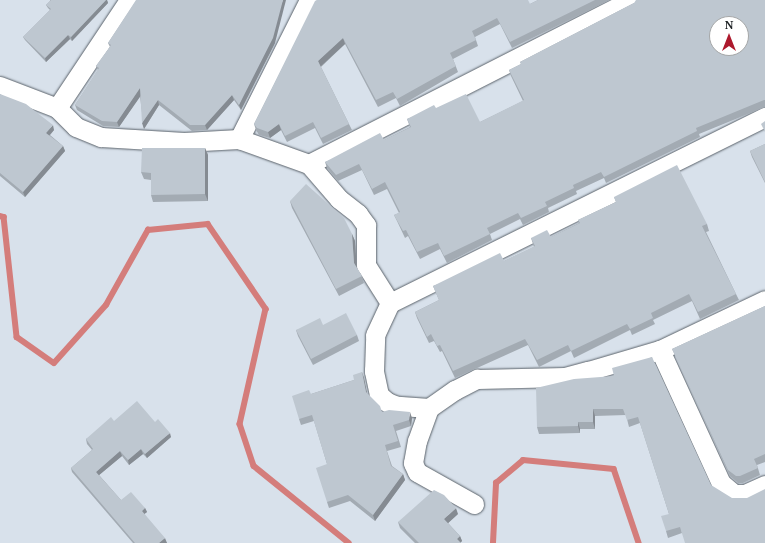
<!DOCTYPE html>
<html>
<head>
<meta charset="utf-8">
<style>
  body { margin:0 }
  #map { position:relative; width:765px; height:543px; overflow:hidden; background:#d8e1eb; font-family:"Noto Serif",serif }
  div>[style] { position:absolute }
  .stream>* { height:5.5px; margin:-2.75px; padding:0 2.75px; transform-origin:2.75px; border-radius:2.75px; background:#d47d7b }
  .roads { filter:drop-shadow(0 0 1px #5a626a) drop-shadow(0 0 1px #5a626a) }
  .minor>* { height:19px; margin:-9.5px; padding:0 9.5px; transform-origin:9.5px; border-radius:9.5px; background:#fff }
  .wall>* { inset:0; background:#a3abb3 }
  .shaded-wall>* { inset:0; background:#858b92 }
  .building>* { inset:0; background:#bec7d0 }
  span { translate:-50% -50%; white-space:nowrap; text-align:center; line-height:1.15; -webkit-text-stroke:3px #fff; paint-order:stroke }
  .north { position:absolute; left:709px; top:16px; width:40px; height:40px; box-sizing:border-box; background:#fff; border:1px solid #a5a7a8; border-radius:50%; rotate:0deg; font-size:11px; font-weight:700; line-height:16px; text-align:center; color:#1e2225 }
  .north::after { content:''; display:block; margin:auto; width:14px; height:18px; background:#ad192d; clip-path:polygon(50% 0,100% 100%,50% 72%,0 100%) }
</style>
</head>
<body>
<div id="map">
  <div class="stream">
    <i style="left:0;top:216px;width:4px;rotate:14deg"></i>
    <i style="left:4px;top:217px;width:121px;rotate:83.8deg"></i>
    <i style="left:17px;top:337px;width:45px;rotate:35.1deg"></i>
    <i style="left:54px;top:363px;width:78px;rotate:-48.1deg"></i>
    <i style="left:106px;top:305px;width:86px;rotate:-60.8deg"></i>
    <i style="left:148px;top:230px;width:60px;rotate:-5.7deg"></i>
    <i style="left:208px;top:224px;width:103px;rotate:55.7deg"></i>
    <i style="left:266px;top:309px;width:118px;rotate:102.7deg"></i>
    <i style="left:240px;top:424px;width:44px;rotate:71.6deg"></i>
    <i style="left:254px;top:466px;width:122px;rotate:39deg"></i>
    <i style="left:493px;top:543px;width:60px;rotate:-87.1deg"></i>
    <i style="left:496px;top:483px;width:35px;rotate:-40deg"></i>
    <i style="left:523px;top:460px;width:91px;rotate:5.6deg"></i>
    <i style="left:614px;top:469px;width:78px;rotate:71.3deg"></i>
  </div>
  <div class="roads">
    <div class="minor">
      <i style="left:309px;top:0;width:156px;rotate:116.7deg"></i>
      <i style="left:239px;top:139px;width:74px;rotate:19.7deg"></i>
      <i style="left:309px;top:164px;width:46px;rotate:49.4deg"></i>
      <i style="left:339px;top:199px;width:24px;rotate:38deg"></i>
      <i style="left:358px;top:214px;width:14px;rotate:54deg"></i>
      <i style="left:366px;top:225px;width:40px;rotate:90deg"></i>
      <i style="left:366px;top:265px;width:45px;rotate:57.7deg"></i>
      <i style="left:0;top:86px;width:61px;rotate:21.1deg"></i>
      <i style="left:57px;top:108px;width:130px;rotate:-56.3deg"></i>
      <i style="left:57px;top:108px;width:27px;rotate:45deg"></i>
      <i style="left:76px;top:127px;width:27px;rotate:22deg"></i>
      <i style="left:101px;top:137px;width:83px;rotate:3.4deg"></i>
      <i style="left:184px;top:142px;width:55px;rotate:-3.1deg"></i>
      <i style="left:309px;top:164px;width:361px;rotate:-27deg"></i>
      <i style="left:660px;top:350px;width:146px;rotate:65.4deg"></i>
      <i style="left:721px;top:483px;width:17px;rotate:40deg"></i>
      <i style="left:734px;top:494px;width:11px"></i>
      <i style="left:745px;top:494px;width:22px;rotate:-24deg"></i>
      <i style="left:429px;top:408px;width:32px;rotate:-176deg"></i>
      <i style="left:397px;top:406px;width:11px;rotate:-158deg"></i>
      <i style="left:387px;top:402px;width:11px;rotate:-139deg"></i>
      <i style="left:379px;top:395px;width:25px;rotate:-102deg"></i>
      <i style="left:374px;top:371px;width:36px;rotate:-88deg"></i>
      <i style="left:375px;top:335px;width:35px;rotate:-65deg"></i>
      <i style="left:390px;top:303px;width:419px;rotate:-26.4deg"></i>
      <i style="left:474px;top:504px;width:65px;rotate:-150.7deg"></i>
      <i style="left:417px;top:472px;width:10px;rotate:-114deg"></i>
      <i style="left:413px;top:463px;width:22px;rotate:-80deg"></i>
      <i style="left:417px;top:441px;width:35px;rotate:-70deg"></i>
      <i style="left:429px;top:408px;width:32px;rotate:-35deg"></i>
      <i style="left:455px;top:390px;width:25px;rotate:-27deg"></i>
      <i style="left:477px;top:379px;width:88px;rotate:-1.3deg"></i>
      <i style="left:565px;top:377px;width:24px;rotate:-15deg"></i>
      <i style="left:588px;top:371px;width:75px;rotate:-16.3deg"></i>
      <i style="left:660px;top:350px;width:116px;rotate:-25.5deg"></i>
    </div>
  </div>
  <div class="wall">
    <i style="clip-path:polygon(50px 0,107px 0,108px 3px,72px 41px,70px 39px,46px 62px,25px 40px,23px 37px,50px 10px,48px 8px,46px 5px,50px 1px)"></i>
    <i style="clip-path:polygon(317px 0,530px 4px,538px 0,610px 0,512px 48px,500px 24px,475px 37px,478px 46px,453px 59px,458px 72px,400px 106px,396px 98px,378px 107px,345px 44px,321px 67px,349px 124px,352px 130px,323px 144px,315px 128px,287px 142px,281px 130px,270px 138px,259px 135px,256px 130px,254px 124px)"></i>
    <i style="clip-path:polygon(765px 0,765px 107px,699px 134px,700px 137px,606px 183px,604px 178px,576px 191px,577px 194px,548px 208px,549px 212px,523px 225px,520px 219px,490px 234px,492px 240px,447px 263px,440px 249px,420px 259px,408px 236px,405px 238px,397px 221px,394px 215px,399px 213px,387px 189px,374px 195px,362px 170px,338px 181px,327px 168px,325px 162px,384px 140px,410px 127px,407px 119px,436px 108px,480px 122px,523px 101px,511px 76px,509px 70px,521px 64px,520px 62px,634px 3px)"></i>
    <i style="clip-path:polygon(136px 1px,275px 43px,241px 110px,234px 100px,207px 130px,192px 131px,159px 105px,144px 129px,140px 96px,119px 127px,103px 126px,77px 110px,75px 105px,98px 70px,96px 66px,110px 47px,108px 43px)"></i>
    <i style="clip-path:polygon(0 94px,54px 130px,50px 135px,63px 146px,65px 151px,25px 197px,0 176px)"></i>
    <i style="clip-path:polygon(765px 144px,765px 183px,752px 157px,750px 151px)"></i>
    <i style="clip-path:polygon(205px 148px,208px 155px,208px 201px,153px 202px,151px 195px,151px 180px,144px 179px,141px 172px)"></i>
    <i style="clip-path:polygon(614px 197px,707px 224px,709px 231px,706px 232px,736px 294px,739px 300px,700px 319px,692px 301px,653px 320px,655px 324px,632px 335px,630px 330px,574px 358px,571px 351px,539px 367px,528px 345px,455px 378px,442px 351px,440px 352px,434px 341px,429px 343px,417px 318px,415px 312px,439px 300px,433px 286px,504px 261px,534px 247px,531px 238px,551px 237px,579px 223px,578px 220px,616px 202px)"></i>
    <i style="clip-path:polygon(290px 201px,352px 234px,355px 241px,356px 267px,362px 276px,364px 283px,339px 296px,292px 208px)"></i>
    <i style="clip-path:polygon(765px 306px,765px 462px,757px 465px,760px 475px,743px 483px,738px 483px,730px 476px,675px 355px,672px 349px)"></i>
    <i style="clip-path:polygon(323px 325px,357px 335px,359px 341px,313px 365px,298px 336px,296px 330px)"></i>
    <i style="clip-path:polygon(652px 357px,682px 533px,668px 538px,666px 531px,669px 514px,640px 423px,629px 427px,626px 415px,595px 416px,595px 429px,580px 429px,580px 433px,539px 434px,537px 427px,614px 376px)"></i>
    <i style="clip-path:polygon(362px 372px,364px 378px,367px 393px,382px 412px,412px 418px,411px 426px,396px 431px,401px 447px,387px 451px,392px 466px,403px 474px,405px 480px,375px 521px,350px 501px,329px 508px,327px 502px,327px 464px,314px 421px,301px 425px,299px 419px,311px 394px,354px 380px)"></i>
    <i style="clip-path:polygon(114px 421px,155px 422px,171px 437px,147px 458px,143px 454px,129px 465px,122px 456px,99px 475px,121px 500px,145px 508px,147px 512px,144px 514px,167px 543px,133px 543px,72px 472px,71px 468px,92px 450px,87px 444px,86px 439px)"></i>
    <i style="clip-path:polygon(458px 514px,448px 523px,460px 536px,462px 541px,460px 543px,461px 543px,415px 543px,400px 528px,398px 522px)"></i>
  </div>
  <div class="shaded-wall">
    <i style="clip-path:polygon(106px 0,107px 0,108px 3px,72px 41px,71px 37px)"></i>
    <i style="clip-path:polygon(283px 0,286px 0,275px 43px,241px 110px,239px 105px)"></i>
    <i style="clip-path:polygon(68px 35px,70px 39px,46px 62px,45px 58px)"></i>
    <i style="clip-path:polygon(343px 38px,345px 44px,320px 67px,318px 61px)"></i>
    <i style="clip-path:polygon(140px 88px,142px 94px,119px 127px,117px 122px)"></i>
    <i style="clip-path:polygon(232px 95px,234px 100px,207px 130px,205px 125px)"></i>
    <i style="clip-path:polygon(158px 100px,159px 105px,144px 129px,142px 123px)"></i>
    <i style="clip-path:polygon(279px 124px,281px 130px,270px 138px,268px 132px)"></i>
    <i style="clip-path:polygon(53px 125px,54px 130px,48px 137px,46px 133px)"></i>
    <i style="clip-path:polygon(63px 146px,65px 151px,25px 197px,23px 192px)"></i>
    <i style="clip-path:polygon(205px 148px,208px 155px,208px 201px,205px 194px)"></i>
    <i style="clip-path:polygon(352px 234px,355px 241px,357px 270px,354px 263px)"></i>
    <i style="clip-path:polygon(362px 372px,364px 378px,368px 398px,366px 392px)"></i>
    <i style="clip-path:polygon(593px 409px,595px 416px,595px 429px,593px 422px)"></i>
    <i style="clip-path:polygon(410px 412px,412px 418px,411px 426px,409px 420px)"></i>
    <i style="clip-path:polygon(578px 422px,580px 429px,580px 433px,578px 426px)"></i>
    <i style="clip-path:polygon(170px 433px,171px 437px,147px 458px,145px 454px)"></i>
    <i style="clip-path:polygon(141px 449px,143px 454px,129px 465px,128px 460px)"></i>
    <i style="clip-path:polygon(120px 451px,122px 456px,98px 476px,96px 472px)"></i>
    <i style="clip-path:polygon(403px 474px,405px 480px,375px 521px,373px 515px)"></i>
    <i style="clip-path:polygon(145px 508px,147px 512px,143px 515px,142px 511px)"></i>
    <i style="clip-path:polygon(456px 508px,458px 514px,446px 525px,444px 519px)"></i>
    <i style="clip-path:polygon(460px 536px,462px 541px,460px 543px,457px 539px)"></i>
    <i style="clip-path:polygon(165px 538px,167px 543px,159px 543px)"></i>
  </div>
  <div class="building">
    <i style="clip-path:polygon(51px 0,106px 0,71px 37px,68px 35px,45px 58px,23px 37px,51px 9px,46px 5px)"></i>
    <i style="clip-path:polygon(136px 0,283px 0,273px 38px,239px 105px,232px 95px,205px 125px,190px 125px,158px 100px,142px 123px,140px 88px,117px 122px,102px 121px,75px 105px,99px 68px,96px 66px,111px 45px,108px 43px)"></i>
    <i style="clip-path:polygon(317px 0,528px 0,530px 4px,538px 0,595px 0,510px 42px,497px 18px,472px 31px,476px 40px,450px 53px,456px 66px,397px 99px,393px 92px,376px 100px,343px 38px,318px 61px,349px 124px,321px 138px,313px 122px,285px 136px,279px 124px,268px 132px,257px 128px,254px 124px,315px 1px)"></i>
    <i style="clip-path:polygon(evenodd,636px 0,765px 0,765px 100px,764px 100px,696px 128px,697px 131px,604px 177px,601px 172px,573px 185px,574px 188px,545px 202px,547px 206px,521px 218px,518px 213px,487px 228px,490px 234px,444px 256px,438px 243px,417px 252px,406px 230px,403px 231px,394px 215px,400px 212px,385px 182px,372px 189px,359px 164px,336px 175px,325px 162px,380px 133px,384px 140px,411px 127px,407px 119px,434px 105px,436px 108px,466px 94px,480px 122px,524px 100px,509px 70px,521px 64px,520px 62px,634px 3px,636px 0,717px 24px,741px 24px,741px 48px,717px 48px,717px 24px)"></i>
    <i style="clip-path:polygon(0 94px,26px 104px,40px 115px,53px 125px,46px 133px,63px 146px,23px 192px,0 173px)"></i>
    <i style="clip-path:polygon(765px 121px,765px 132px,761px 124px)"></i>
    <i style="clip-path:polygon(765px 144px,765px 182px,750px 151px)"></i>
    <i style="clip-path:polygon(142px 148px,205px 148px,205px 194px,151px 195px,151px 173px,141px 172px)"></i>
    <i style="clip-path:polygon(677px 165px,707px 224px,702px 226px,736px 294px,698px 312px,689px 294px,651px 313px,653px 318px,630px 329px,627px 324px,571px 351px,568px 345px,537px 360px,525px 339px,453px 371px,440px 345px,437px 346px,431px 334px,427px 337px,415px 312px,439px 300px,433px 286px,500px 253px,504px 261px,535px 246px,531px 238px,547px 230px,551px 237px,580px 223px,578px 220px,616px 202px,614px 197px)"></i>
    <i style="clip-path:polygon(306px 184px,344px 218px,352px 234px,354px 263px,362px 276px,336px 289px,290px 201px)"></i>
    <i style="clip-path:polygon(765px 306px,765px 454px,754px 459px,758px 468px,740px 476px,736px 476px,728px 470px,672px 349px)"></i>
    <i style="clip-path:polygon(346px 313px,357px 335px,311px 359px,296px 330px,320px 318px,323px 325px)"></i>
    <i style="clip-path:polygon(652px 357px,711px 485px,732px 498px,747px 498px,765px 489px,765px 543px,685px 543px,680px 527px,666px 531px,661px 516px,669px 514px,638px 417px,627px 420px,623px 409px,593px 409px,593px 422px,578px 422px,578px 426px,537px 427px,536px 388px,574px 379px,614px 376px,612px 368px)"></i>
    <i style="clip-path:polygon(362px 372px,366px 392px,380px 406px,382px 412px,389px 410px,410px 412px,409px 420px,393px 425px,398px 441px,385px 445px,391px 466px,403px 474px,373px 515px,348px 495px,327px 502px,316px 468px,327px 464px,312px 415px,299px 419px,292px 396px,309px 390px,311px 394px,354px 380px,353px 375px)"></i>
    <i style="clip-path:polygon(137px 401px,155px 422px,158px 419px,170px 433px,145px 454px,141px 449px,128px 460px,120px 451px,96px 472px,121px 500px,131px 492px,145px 508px,142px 511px,165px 538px,159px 543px,135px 543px,71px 468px,93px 449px,86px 439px,111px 417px,114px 421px)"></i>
    <i style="clip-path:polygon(434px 490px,444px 495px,456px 508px,444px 519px,460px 536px,457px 539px,461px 543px,419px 543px,398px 522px)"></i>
  </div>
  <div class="north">N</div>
</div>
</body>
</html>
